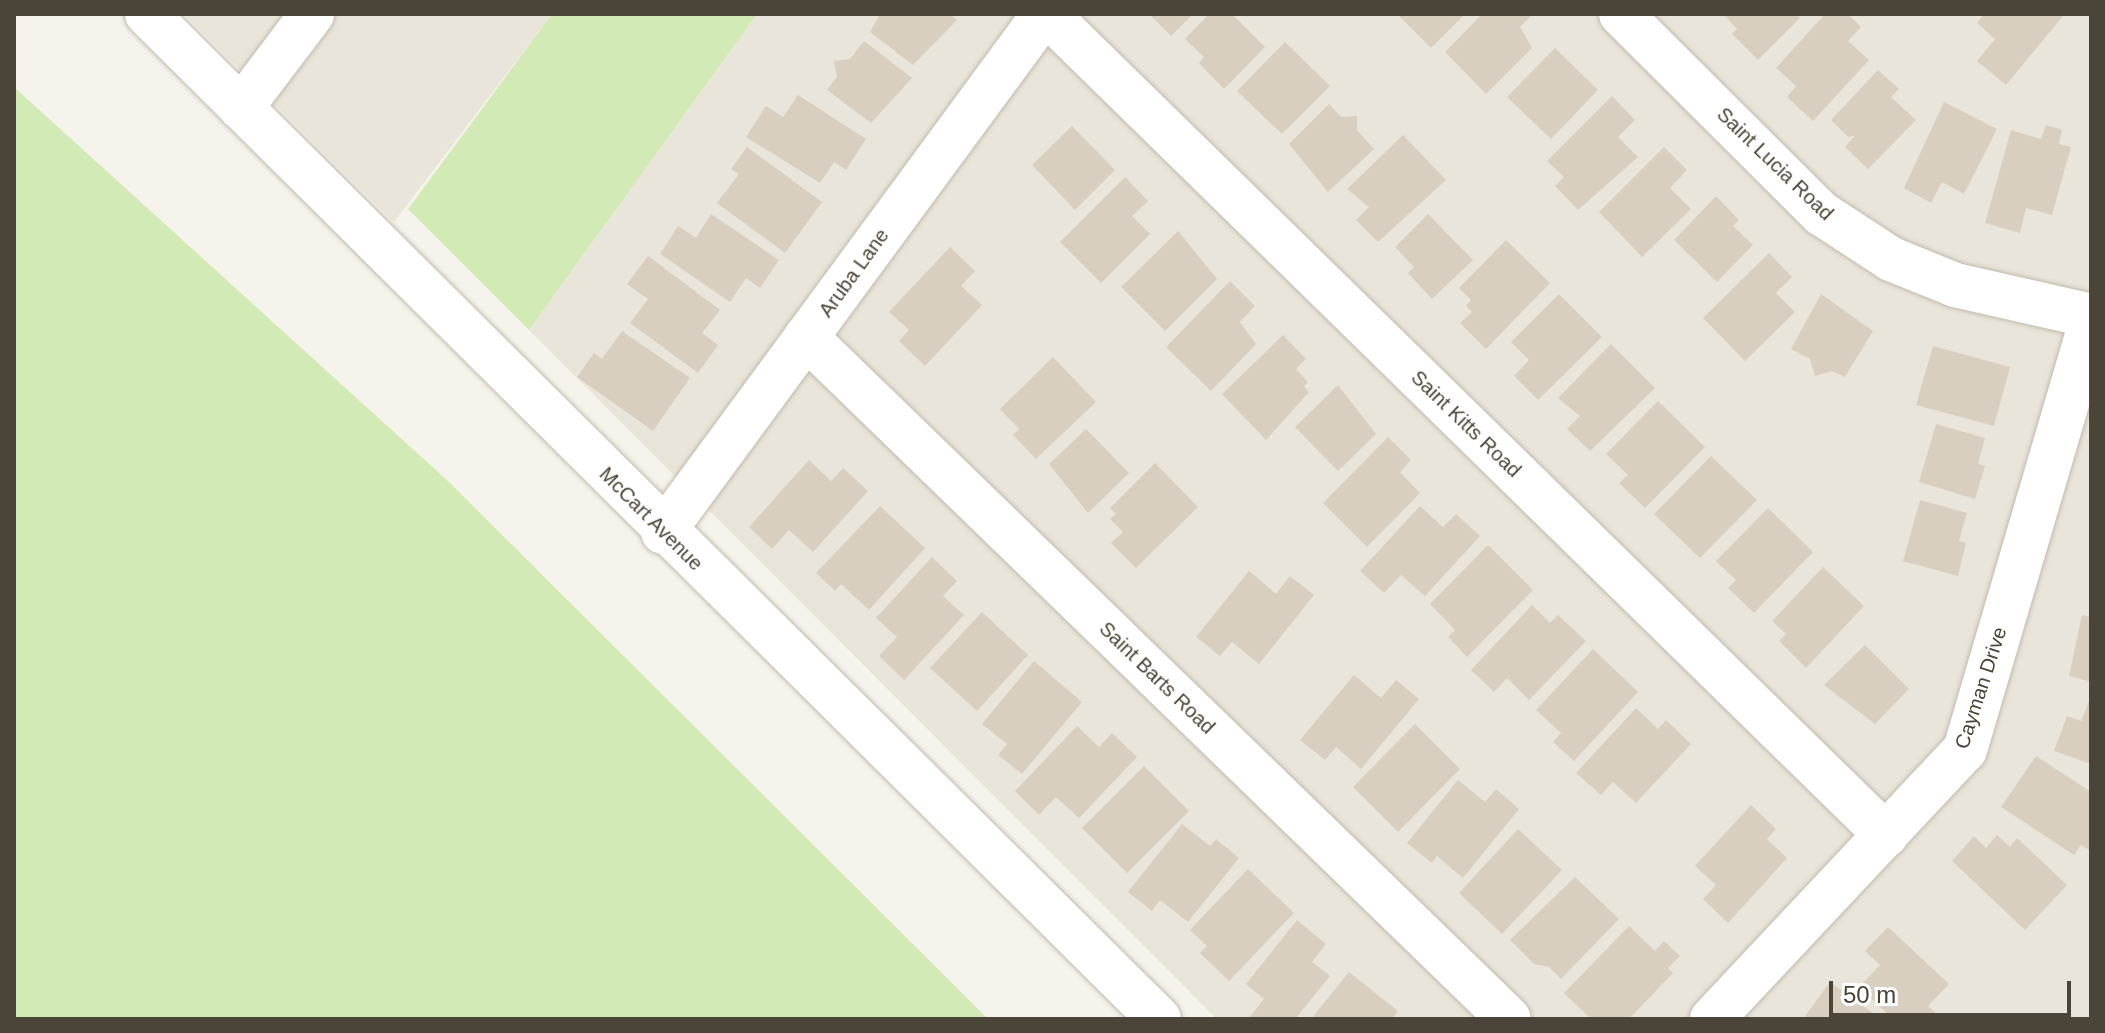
<!DOCTYPE html>
<html>
<head>
<meta charset="utf-8">
<style>
  body { margin:0 }
  #map { position:relative; width:2105px; height:1033px; overflow:hidden; background:#f6f3ec; font-family:Helvetica,sans-serif }
  div>[style] { position:absolute }
  .residential>* { inset:0; background:#eae5da }
  .green>* { inset:0; background:#d2eab5 }
  .building>* { inset:0; background:#d8cfc1 }
  .roads { filter:drop-shadow(0 0 2px #c2bbae) drop-shadow(0 0 2px #c2bbae) }
  .minor>* { height:44px; margin:-22px; padding:0 22px; transform-origin:22px; border-radius:22px; background:#fff }
  span { translate:-50% -50%; white-space:nowrap; text-align:center; line-height:1.15; -webkit-text-stroke:8px #fff; paint-order:stroke }
  .street-label { font-size:20px; color:#4b4439 }
  .frame { position:absolute; inset:0; border:16px solid #4b4439; pointer-events:none }
  .scale { position:absolute; left:1829px; top:981px; width:242px; height:36px; box-sizing:border-box; border:4px solid #4b4439; border-top:0; padding-left:10px; font-size:24px; line-height:28px; white-space:nowrap; color:#4b4439; -webkit-text-stroke:6px #fff; paint-order:stroke }
</style>
</head>
<body>
<div id="map">
  <div class="residential">
    <i style="clip-path:polygon(184px 14px,552px 14px,394px 222px)"></i>
    <i style="clip-path:polygon(757px 14px,2091px 14px,2091px 1019px,1217px 1019px,529px 330px)"></i>
  </div>
  <div class="green">
    <i style="clip-path:polygon(552px 14px,757px 14px,529px 330px,408px 209px)"></i>
    <i style="clip-path:polygon(14px 87px,449px 482px,988px 1019px,14px 1019px)"></i>
  </div>
  <div class="building">
    <i style="clip-path:polygon(880px 14px,949px 14px,957px 20px,913px 65px,870px 32px)"></i>
    <i style="clip-path:polygon(1149px 14px,1193px 14px,1171px 36px)"></i>
    <i style="clip-path:polygon(1209px 14px,1232px 14px,1265px 47px,1224px 89px,1199px 63px,1204px 57px,1185px 39px)"></i>
    <i style="clip-path:polygon(1397px 14px,1465px 14px,1431px 48px)"></i>
    <i style="clip-path:polygon(1482px 14px,1531px 16px,1520px 27px,1532px 48px,1486px 94px,1445px 52px)"></i>
    <i style="clip-path:polygon(1723px 14px,1796px 14px,1800px 18px,1758px 60px,1732px 34px,1737px 29px)"></i>
    <i style="clip-path:polygon(1825px 14px,1848px 14px,1861px 27px,1848px 41px,1869px 60px,1813px 121px,1787px 97px,1796px 86px,1776px 68px)"></i>
    <i style="clip-path:polygon(1984px 14px,2061px 14px,2063px 16px,2006px 85px,1977px 61px,1995px 39px,1977px 23px)"></i>
    <i style="clip-path:polygon(864px 41px,912px 78px,871px 123px,827px 90px,837px 77px,834px 61px,850px 59px)"></i>
    <i style="clip-path:polygon(1285px 42px,1330px 86px,1282px 134px,1237px 91px)"></i>
    <i style="clip-path:polygon(1555px 48px,1598px 90px,1551px 139px,1507px 97px)"></i>
    <i style="clip-path:polygon(1878px 70px,1899px 89px,1891px 97px,1916px 120px,1868px 169px,1845px 147px,1855px 136px,1848px 137px,1831px 120px)"></i>
    <i style="clip-path:polygon(798px 95px,866px 139px,846px 170px,834px 162px,820px 183px,746px 137px,766px 106px,783px 117px)"></i>
    <i style="clip-path:polygon(1612px 96px,1635px 120px,1618px 137px,1638px 157px,1578px 210px,1555px 186px,1564px 177px,1547px 161px)"></i>
    <i style="clip-path:polygon(1944px 102px,1997px 129px,1964px 194px,1942px 182px,1931px 203px,1904px 188px)"></i>
    <i style="clip-path:polygon(1329px 104px,1341px 117px,1357px 116px,1357px 130px,1374px 149px,1328px 192px,1289px 144px)"></i>
    <i style="clip-path:polygon(2046px 125px,2062px 130px,2059px 144px,2071px 147px,2052px 215px,2026px 208px,2020px 233px,1985px 223px,2011px 130px,2041px 139px)"></i>
    <i style="clip-path:polygon(1072px 126px,1115px 170px,1075px 210px,1032px 165px)"></i>
    <i style="clip-path:polygon(1403px 135px,1446px 180px,1378px 242px,1356px 220px,1369px 207px,1347px 189px)"></i>
    <i style="clip-path:polygon(747px 147px,822px 202px,785px 253px,717px 203px,739px 174px,731px 169px)"></i>
    <i style="clip-path:polygon(1664px 147px,1687px 170px,1670px 188px,1691px 209px,1642px 257px,1599px 212px)"></i>
    <i style="clip-path:polygon(1125px 177px,1148px 201px,1132px 216px,1150px 234px,1101px 283px,1060px 242px)"></i>
    <i style="clip-path:polygon(1716px 196px,1739px 220px,1733px 226px,1753px 245px,1717px 282px,1674px 240px)"></i>
    <i style="clip-path:polygon(711px 214px,779px 260px,760px 288px,746px 278px,730px 302px,660px 254px,678px 226px,696px 238px)"></i>
    <i style="clip-path:polygon(1428px 214px,1473px 260px,1432px 299px,1408px 273px,1414px 267px,1395px 247px)"></i>
    <i style="clip-path:polygon(1178px 231px,1217px 279px,1165px 331px,1121px 287px)"></i>
    <i style="clip-path:polygon(1506px 240px,1550px 283px,1486px 349px,1460px 323px,1472px 312px,1466px 306px,1471px 300px,1459px 288px)"></i>
    <i style="clip-path:polygon(950px 247px,975px 271px,961px 286px,982px 305px,925px 366px,899px 341px,909px 330px,889px 312px)"></i>
    <i style="clip-path:polygon(1769px 253px,1792px 277px,1776px 293px,1795px 312px,1745px 361px,1703px 318px)"></i>
    <i style="clip-path:polygon(648px 256px,720px 310px,702px 333px,718px 345px,698px 373px,630px 323px,648px 299px,627px 284px)"></i>
    <i style="clip-path:polygon(1230px 281px,1255px 306px,1240px 322px,1256px 344px,1211px 391px,1166px 347px)"></i>
    <i style="clip-path:polygon(1559px 294px,1602px 337px,1538px 400px,1514px 376px,1529px 360px,1511px 342px)"></i>
    <i style="clip-path:polygon(1821px 294px,1873px 331px,1845px 377px,1832px 371px,1815px 376px,1810px 359px,1791px 349px)"></i>
    <i style="clip-path:polygon(622px 331px,690px 378px,653px 431px,577px 377px,594px 353px,602px 359px)"></i>
    <i style="clip-path:polygon(1283px 335px,1306px 359px,1296px 369px,1308px 382px,1304px 386px,1309px 392px,1266px 440px,1222px 394px)"></i>
    <i style="clip-path:polygon(1611px 344px,1655px 388px,1590px 451px,1567px 429px,1580px 416px,1558px 398px)"></i>
    <i style="clip-path:polygon(1933px 346px,2010px 367px,1994px 426px,1916px 405px)"></i>
    <i style="clip-path:polygon(1053px 357px,1096px 402px,1036px 459px,1013px 435px,1019px 429px,1000px 409px)"></i>
    <i style="clip-path:polygon(1338px 385px,1376px 434px,1338px 471px,1295px 427px)"></i>
    <i style="clip-path:polygon(1658px 401px,1705px 447px,1645px 508px,1619px 483px,1628px 475px,1606px 454px)"></i>
    <i style="clip-path:polygon(1936px 424px,1985px 438px,1978px 464px,1985px 466px,1975px 499px,1919px 482px)"></i>
    <i style="clip-path:polygon(1086px 429px,1129px 473px,1088px 513px,1049px 464px)"></i>
    <i style="clip-path:polygon(1388px 437px,1411px 460px,1400px 472px,1420px 493px,1367px 547px,1323px 503px)"></i>
    <i style="clip-path:polygon(1711px 456px,1757px 500px,1700px 558px,1654px 514px)"></i>
    <i style="clip-path:polygon(809px 460px,831px 481px,843px 468px,868px 491px,813px 552px,789px 530px,772px 549px,749px 527px)"></i>
    <i style="clip-path:polygon(1155px 463px,1198px 507px,1136px 568px,1111px 543px,1123px 532px,1110px 519px,1116px 514px,1110px 508px)"></i>
    <i style="clip-path:polygon(1920px 500px,1967px 513px,1959px 541px,1966px 543px,1958px 576px,1903px 561px)"></i>
    <i style="clip-path:polygon(880px 506px,925px 548px,869px 610px,841px 584px,835px 591px,816px 573px)"></i>
    <i style="clip-path:polygon(1420px 506px,1443px 527px,1456px 514px,1480px 536px,1425px 596px,1401px 575px,1384px 593px,1360px 571px)"></i>
    <i style="clip-path:polygon(1768px 508px,1813px 552px,1754px 613px,1728px 588px,1736px 580px,1716px 561px)"></i>
    <i style="clip-path:polygon(1488px 545px,1533px 590px,1467px 657px,1448px 637px,1455px 630px,1430px 604px)"></i>
    <i style="clip-path:polygon(932px 557px,957px 581px,943px 596px,964px 615px,904px 680px,879px 656px,897px 637px,876px 618px)"></i>
    <i style="clip-path:polygon(1823px 567px,1864px 606px,1806px 668px,1779px 641px,1786px 634px,1772px 621px)"></i>
    <i style="clip-path:polygon(1249px 571px,1276px 594px,1290px 576px,1314px 595px,1259px 664px,1232px 642px,1220px 656px,1196px 637px)"></i>
    <i style="clip-path:polygon(1532px 605px,1550px 623px,1558px 615px,1586px 641px,1529px 700px,1507px 678px,1494px 692px,1471px 670px)"></i>
    <i style="clip-path:polygon(982px 612px,1028px 655px,977px 711px,930px 668px)"></i>
    <i style="clip-path:polygon(2082px 615px,2091px 617px,2091px 682px,2069px 676px)"></i>
    <i style="clip-path:polygon(1865px 645px,1909px 689px,1875px 724px,1824px 685px)"></i>
    <i style="clip-path:polygon(1593px 649px,1638px 692px,1574px 761px,1553px 742px,1561px 733px,1536px 710px)"></i>
    <i style="clip-path:polygon(1034px 661px,1082px 702px,1022px 774px,998px 755px,1007px 744px,982px 724px)"></i>
    <i style="clip-path:polygon(1354px 675px,1381px 698px,1396px 680px,1419px 699px,1361px 769px,1336px 747px,1325px 760px,1300px 740px)"></i>
    <i style="clip-path:polygon(2091px 696px,2091px 764px,2054px 751px,2067px 716px,2081px 721px)"></i>
    <i style="clip-path:polygon(1636px 708px,1658px 729px,1666px 720px,1691px 744px,1636px 803px,1613px 782px,1601px 795px,1576px 773px)"></i>
    <i style="clip-path:polygon(1415px 724px,1460px 769px,1398px 832px,1353px 787px)"></i>
    <i style="clip-path:polygon(1077px 726px,1099px 747px,1112px 733px,1137px 757px,1079px 818px,1056px 797px,1039px 815px,1015px 791px)"></i>
    <i style="clip-path:polygon(2036px 756px,2091px 792px,2091px 851px,2081px 845px,2074px 855px,2001px 807px)"></i>
    <i style="clip-path:polygon(1144px 766px,1189px 811px,1127px 873px,1082px 828px)"></i>
    <i style="clip-path:polygon(1458px 780px,1485px 802px,1496px 789px,1519px 809px,1463px 878px,1437px 856px,1432px 863px,1407px 843px)"></i>
    <i style="clip-path:polygon(1751px 805px,1776px 829px,1767px 839px,1787px 858px,1728px 923px,1703px 899px,1716px 885px,1695px 866px)"></i>
    <i style="clip-path:polygon(1182px 824px,1210px 846px,1216px 839px,1239px 858px,1188px 922px,1160px 900px,1152px 911px,1128px 892px)"></i>
    <i style="clip-path:polygon(1518px 829px,1562px 870px,1502px 934px,1459px 893px)"></i>
    <i style="clip-path:polygon(1997px 835px,2010px 847px,2017px 838px,2067px 885px,2025px 930px,1952px 861px,1974px 836px,1986px 848px)"></i>
    <i style="clip-path:polygon(1248px 869px,1294px 913px,1229px 981px,1200px 953px,1207px 946px,1190px 930px)"></i>
    <i style="clip-path:polygon(1575px 877px,1619px 919px,1561px 979px,1549px 967px,1534px 964px,1510px 940px)"></i>
    <i style="clip-path:polygon(1297px 920px,1326px 944px,1312px 962px,1330px 976px,1295px 1019px,1248px 1019px,1264px 999px,1246px 984px)"></i>
    <i style="clip-path:polygon(1629px 926px,1655px 951px,1664px 941px,1680px 956px,1668px 968px,1673px 973px,1629px 1019px,1591px 1019px,1564px 993px)"></i>
    <i style="clip-path:polygon(1888px 927px,1949px 984px,1928px 1006px,1942px 1019px,1893px 1019px,1859px 987px,1880px 965px,1865px 951px)"></i>
    <i style="clip-path:polygon(1349px 972px,1398px 1011px,1392px 1019px,1311px 1019px)"></i>
    <i style="clip-path:polygon(1830px 982px,1881px 1019px,1803px 1019px)"></i>
  </div>
  <div class="roads">
    <div class="minor">
      <i style="left:147px;top:14px;width:1426px;rotate:44.8deg"></i>
      <i style="left:1047px;top:14px;width:1174px;rotate:44.38deg"></i>
      <i style="left:1621px;top:14px;width:284px;rotate:44.9deg"></i>
      <i style="left:1822px;top:214px;width:82px;rotate:33.1deg"></i>
      <i style="left:1891px;top:259px;width:69px;rotate:22.1deg"></i>
      <i style="left:1955px;top:285px;width:139px;rotate:12.8deg"></i>
      <i style="left:241px;top:108px;width:118px;rotate:-52.9deg"></i>
      <i style="left:806px;top:337px;width:979px;rotate:44.13deg"></i>
      <i style="left:663px;top:532px;width:643px;rotate:-53.66deg"></i>
      <i style="left:1712px;top:1019px;width:369px;rotate:-46.8deg"></i>
      <i style="left:1965px;top:750px;width:447px;rotate:-73.6deg"></i>
    </div>
  </div>
  <div class="street-label">
    <span style="left:1775px;top:164px;rotate:44deg">Saint Lucia Road</span>
    <span style="left:854px;top:273px;rotate:-54deg">Aruba Lane</span>
    <span style="left:1466px;top:424px;rotate:44deg">Saint Kitts Road</span>
    <span style="left:651px;top:519px;rotate:45deg">McCart Avenue</span>
    <span style="left:1157px;top:678px;rotate:44deg">Saint Barts Road</span>
    <span style="left:1981px;top:688px;rotate:-72deg">Cayman Drive</span>
  </div>
  <div class="frame"></div>
  <div class="scale">50 m</div>
</div>
</body>
</html>
